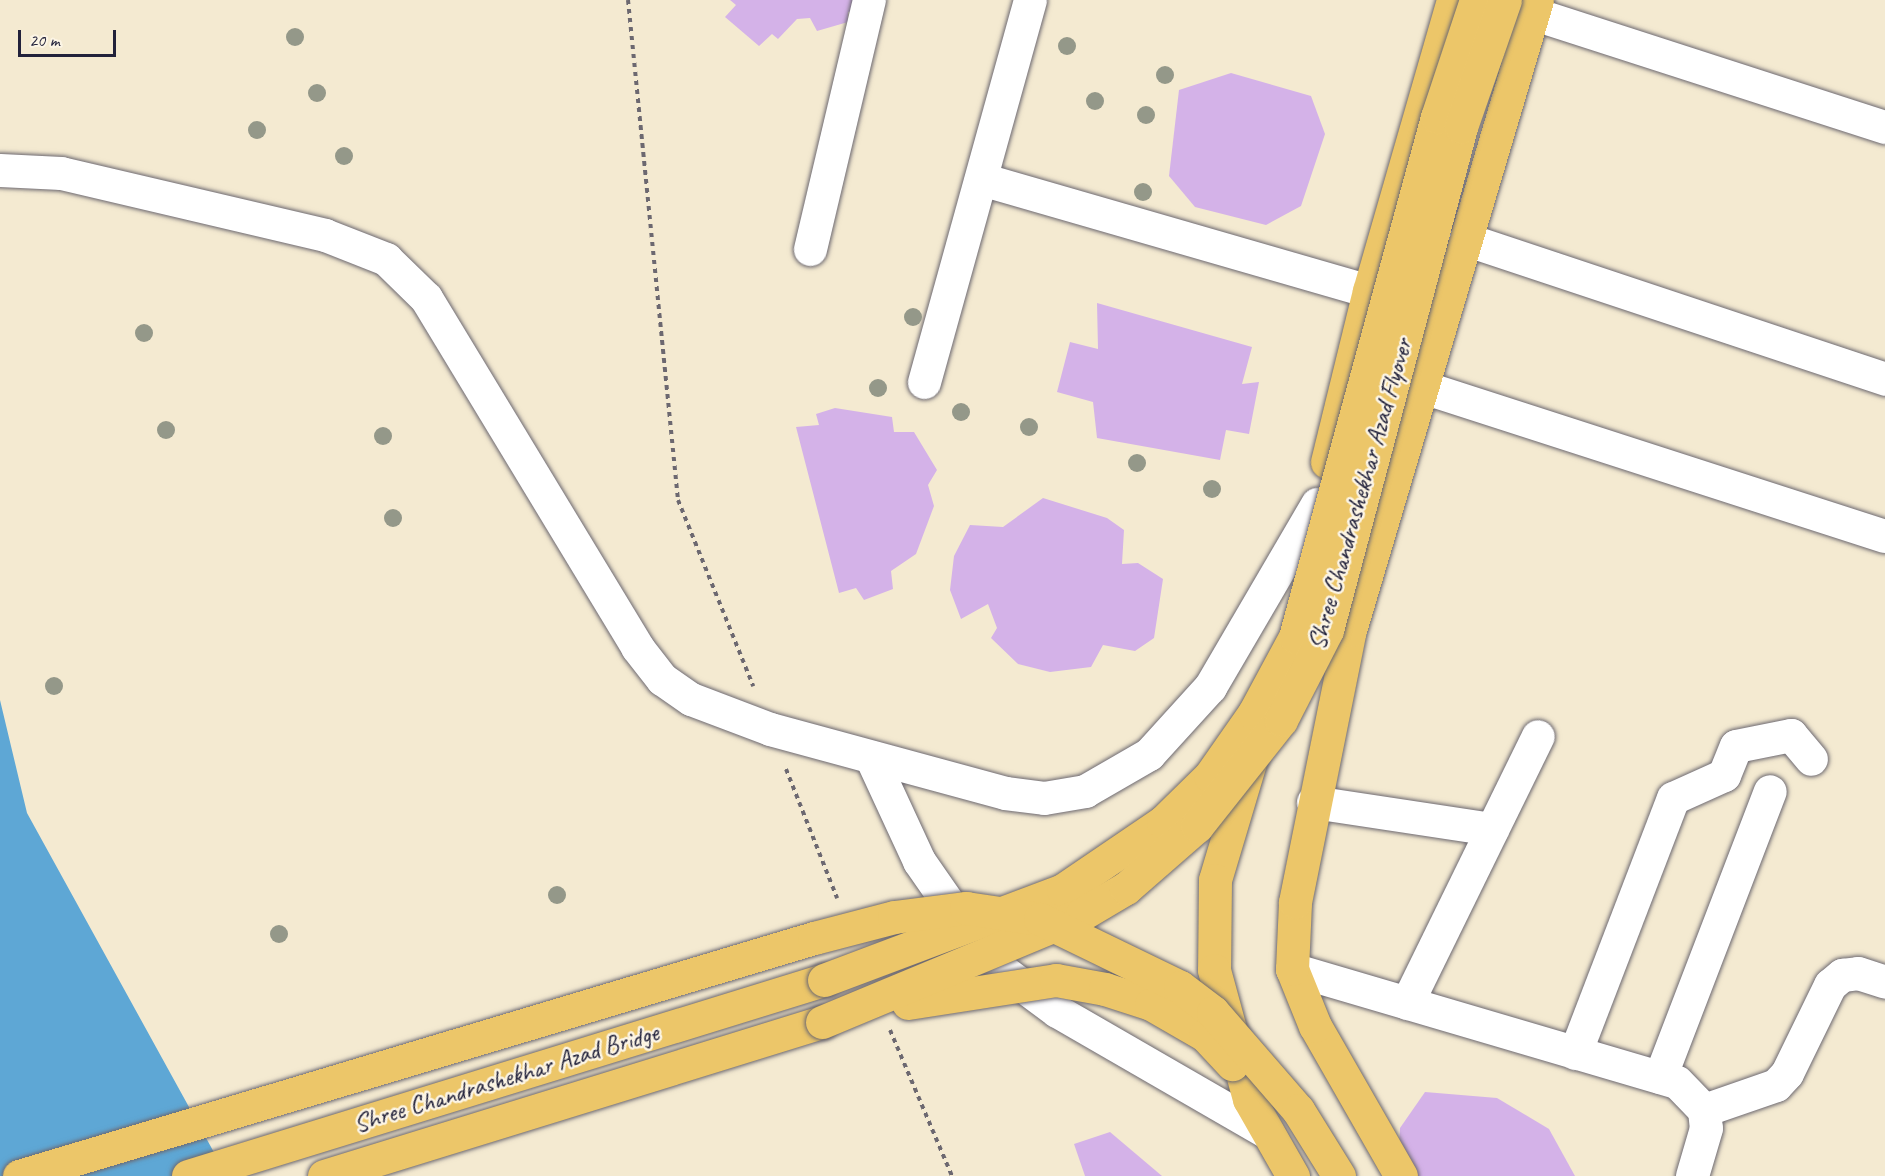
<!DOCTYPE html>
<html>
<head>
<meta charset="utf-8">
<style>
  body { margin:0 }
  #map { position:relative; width:1885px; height:1176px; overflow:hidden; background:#f4ead1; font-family:Caveat,sans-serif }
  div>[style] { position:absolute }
  .water>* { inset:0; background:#5ea7d5 }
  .building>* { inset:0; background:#d4b2e8 }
  .path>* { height:4px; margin-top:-2px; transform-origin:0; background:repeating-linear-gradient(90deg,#6c6870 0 4.5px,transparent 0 9px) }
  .roads { filter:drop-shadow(0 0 2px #6c6870) drop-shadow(0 0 2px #6c6870) }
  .minor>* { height:33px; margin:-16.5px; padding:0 16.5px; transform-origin:16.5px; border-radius:16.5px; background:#fff }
  .major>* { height:33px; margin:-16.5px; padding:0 16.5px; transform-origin:16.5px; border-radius:16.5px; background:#ecc669 }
  .bridges { filter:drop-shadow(0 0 2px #6c6870) drop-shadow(0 0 2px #6c6870) }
  .major-bridge>* { height:33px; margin:-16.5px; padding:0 16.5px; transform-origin:16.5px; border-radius:16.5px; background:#ecc669 }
  .trees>* { width:18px; height:18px; margin:-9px; border-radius:50%; background:#949889 }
  span { translate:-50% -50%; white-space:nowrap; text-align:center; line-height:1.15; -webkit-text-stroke:5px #fcf5e5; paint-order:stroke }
  .street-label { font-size:26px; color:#22223b }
  .scale { position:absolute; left:18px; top:30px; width:98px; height:27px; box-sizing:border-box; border:3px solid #22223b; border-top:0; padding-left:8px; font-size:18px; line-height:21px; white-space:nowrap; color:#22223b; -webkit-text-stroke:4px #fcf5e5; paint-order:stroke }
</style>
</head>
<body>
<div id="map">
  <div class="water">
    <i style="clip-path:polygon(0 700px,27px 813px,227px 1176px,0 1176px)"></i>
  </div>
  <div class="building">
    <i style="clip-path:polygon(730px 0,860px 0,861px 11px,848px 12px,848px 22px,817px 31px,810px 18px,797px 19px,778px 39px,772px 34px,759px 46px,725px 17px,736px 5px)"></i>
    <i style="clip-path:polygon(1231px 73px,1311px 96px,1325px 134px,1301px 206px,1266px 225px,1195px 207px,1169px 176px,1179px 90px)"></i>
    <i style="clip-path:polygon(1097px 303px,1252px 347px,1242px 384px,1259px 382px,1249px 434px,1226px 430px,1220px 460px,1097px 438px,1093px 402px,1057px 392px,1070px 342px,1098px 349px)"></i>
    <i style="clip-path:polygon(835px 408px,892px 417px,894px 432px,914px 432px,937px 470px,928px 485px,934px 506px,916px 554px,891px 571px,893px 589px,864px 600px,856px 588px,839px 593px,796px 427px,819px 425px,816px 414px)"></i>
    <i style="clip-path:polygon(1043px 498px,1107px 518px,1124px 530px,1122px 564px,1138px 563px,1163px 579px,1154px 638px,1135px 651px,1103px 645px,1091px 667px,1050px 672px,1018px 664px,991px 638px,997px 628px,988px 604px,961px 619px,950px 590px,954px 556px,970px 525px,1003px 527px)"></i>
    <i style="clip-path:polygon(1425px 1092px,1497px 1098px,1549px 1129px,1575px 1176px,1414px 1176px,1399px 1148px,1400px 1128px)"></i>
    <i style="clip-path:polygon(1110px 1132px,1162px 1176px,1085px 1176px,1074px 1144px)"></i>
  </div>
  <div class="path">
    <i style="left:628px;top:0;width:502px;rotate:84.29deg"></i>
    <i style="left:678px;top:500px;width:201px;rotate:68deg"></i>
    <i style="left:786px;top:769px;width:139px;rotate:68.4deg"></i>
    <i style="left:890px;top:1030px;width:159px;rotate:67deg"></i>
  </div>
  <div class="roads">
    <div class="minor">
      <i style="left:1507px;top:5px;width:397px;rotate:17.9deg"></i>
      <i style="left:0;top:170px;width:61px;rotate:2.8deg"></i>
      <i style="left:61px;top:173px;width:271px;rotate:13.2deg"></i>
      <i style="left:325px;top:235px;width:66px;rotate:21.5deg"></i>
      <i style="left:386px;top:259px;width:56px;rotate:44.3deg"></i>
      <i style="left:426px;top:298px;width:408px;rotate:58.8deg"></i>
      <i style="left:637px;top:647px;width:41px;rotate:52deg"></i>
      <i style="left:662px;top:679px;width:35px;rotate:35deg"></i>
      <i style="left:691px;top:699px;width:85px;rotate:20.8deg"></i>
      <i style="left:770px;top:729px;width:244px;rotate:15.2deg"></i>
      <i style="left:1005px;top:793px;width:39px;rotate:7deg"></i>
      <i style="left:1044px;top:798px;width:42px;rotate:-9.7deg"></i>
      <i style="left:1085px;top:791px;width:74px;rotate:-30deg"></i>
      <i style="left:1149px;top:754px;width:91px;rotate:-47.7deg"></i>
      <i style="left:1210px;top:687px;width:212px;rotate:-59.7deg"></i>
      <i style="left:981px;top:179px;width:404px;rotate:16.1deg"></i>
      <i style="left:1465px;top:239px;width:443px;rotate:18.4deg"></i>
      <i style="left:810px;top:249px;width:256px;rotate:-76.7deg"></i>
      <i style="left:924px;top:382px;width:396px;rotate:-74.5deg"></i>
      <i style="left:1423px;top:387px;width:485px;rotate:17.9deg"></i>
      <i style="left:871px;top:757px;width:115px;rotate:65.2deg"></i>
      <i style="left:919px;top:861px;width:119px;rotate:55.2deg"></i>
      <i style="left:987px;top:959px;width:87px;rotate:36.6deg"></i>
      <i style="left:1057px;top:1011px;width:242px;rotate:30deg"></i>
      <i style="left:1313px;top:802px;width:181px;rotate:8.6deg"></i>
      <i style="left:1292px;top:969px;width:401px;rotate:16.4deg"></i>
      <i style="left:1677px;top:1082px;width:39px;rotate:46deg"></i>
      <i style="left:1704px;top:1110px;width:18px;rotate:84deg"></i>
      <i style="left:1706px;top:1128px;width:50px;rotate:106.3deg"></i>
      <i style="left:1407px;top:1003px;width:297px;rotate:-63.9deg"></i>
      <i style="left:1575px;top:1053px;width:273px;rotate:-69deg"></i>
      <i style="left:1673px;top:798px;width:56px;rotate:-24.3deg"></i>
      <i style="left:1724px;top:775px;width:31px;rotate:-68deg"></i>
      <i style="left:1736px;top:746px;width:56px;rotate:-11.3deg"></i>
      <i style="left:1791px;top:735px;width:31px;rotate:50deg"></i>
      <i style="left:1660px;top:1077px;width:306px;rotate:-69deg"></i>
      <i style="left:1704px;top:1110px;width:76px;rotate:-19.1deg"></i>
      <i style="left:1776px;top:1085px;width:16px;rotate:-47deg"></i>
      <i style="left:1787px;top:1073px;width:98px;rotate:-64deg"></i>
      <i style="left:1830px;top:985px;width:16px;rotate:-40deg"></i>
      <i style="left:1842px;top:975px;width:16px;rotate:-7deg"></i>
      <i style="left:1858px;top:973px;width:28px;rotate:18deg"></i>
    </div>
    <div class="major">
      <i style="left:1327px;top:462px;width:176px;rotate:-76.2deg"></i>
      <i style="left:1369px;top:291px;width:303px;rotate:-73.9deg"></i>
      <i style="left:1251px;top:759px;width:126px;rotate:106.6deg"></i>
      <i style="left:1215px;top:880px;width:90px;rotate:90.6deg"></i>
      <i style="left:1214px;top:970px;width:134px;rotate:74.8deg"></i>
      <i style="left:1249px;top:1099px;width:89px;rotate:60.3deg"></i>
      <i style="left:188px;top:1176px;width:666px;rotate:-17.13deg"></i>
      <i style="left:324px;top:1176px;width:521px;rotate:-17.18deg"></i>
      <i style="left:1401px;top:1176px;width:173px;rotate:-119.8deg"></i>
      <i style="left:1315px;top:1026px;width:61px;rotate:-112deg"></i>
      <i style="left:1292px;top:969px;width:67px;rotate:-87.4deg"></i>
      <i style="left:1295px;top:902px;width:278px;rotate:-78.6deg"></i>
      <i style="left:1350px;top:630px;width:657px;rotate:-73.47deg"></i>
    </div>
  </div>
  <div class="bridges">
    <div class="major-bridge">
      <i style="left:824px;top:980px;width:255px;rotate:-20.6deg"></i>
      <i style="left:1063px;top:890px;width:121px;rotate:-34.2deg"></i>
      <i style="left:1163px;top:822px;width:66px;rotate:-44.4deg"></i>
      <i style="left:1210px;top:776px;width:77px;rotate:-55.1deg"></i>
      <i style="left:1254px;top:713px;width:86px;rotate:-61.7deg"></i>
      <i style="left:1295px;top:637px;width:539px;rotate:-74.73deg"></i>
      <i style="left:1437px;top:117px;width:123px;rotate:-71.6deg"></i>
      <i style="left:908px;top:1003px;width:150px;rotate:-8.8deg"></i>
      <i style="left:1056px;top:980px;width:50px;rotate:10.4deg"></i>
      <i style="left:1105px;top:989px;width:48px;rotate:18.1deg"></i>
      <i style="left:1151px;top:1004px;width:62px;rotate:29.9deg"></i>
      <i style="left:1205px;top:1035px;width:40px;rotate:47deg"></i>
      <i style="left:822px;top:1022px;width:282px;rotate:-22.6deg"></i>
      <i style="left:1082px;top:914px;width:51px;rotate:-30.6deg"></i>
      <i style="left:1126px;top:888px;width:94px;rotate:-41.1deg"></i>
      <i style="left:1197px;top:826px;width:135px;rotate:-51.6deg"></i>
      <i style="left:1281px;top:720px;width:101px;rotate:-62.9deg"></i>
      <i style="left:1327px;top:630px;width:521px;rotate:-75.08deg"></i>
      <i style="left:1461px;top:127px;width:134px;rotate:-70.9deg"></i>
      <i style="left:19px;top:1176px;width:830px;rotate:-16.67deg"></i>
      <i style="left:814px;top:938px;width:83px;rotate:-14.7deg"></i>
      <i style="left:894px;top:917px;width:73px;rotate:-7.1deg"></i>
      <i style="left:966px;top:908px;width:75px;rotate:8.5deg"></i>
      <i style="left:1040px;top:919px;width:156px;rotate:25.9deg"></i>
      <i style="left:1180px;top:987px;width:41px;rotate:37.1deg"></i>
      <i style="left:1213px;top:1012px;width:130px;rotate:49.1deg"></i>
      <i style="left:1298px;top:1110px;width:78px;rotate:58.2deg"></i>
    </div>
  </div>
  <div class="trees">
    <i style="left:295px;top:37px"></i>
    <i style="left:1067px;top:46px"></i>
    <i style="left:1165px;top:75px"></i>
    <i style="left:317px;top:93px"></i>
    <i style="left:1095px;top:101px"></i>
    <i style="left:1146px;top:115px"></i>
    <i style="left:257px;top:130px"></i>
    <i style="left:344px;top:156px"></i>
    <i style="left:1143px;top:192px"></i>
    <i style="left:913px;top:317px"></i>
    <i style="left:144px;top:333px"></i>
    <i style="left:878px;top:388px"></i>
    <i style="left:961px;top:412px"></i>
    <i style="left:1029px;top:427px"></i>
    <i style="left:166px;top:430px"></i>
    <i style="left:383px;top:436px"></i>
    <i style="left:1137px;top:463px"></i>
    <i style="left:1212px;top:489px"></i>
    <i style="left:393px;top:518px"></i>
    <i style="left:54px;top:686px"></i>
    <i style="left:557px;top:895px"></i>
    <i style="left:279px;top:934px"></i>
  </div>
  <div class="street-label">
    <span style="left:1360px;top:494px;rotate:-74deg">Shree Chandrashekhar Azad Flyover</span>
    <span style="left:506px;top:1078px;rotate:-17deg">Shree Chandrashekhar Azad Bridge</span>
  </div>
  <div class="scale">20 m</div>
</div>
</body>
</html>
